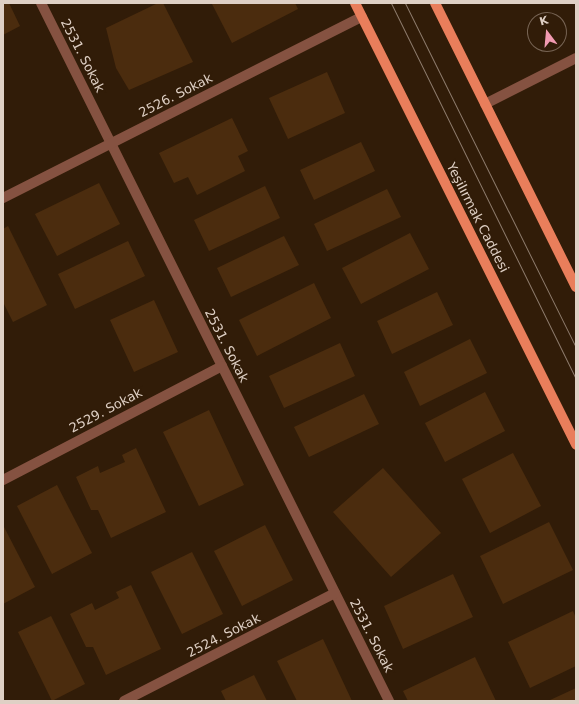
<!DOCTYPE html>
<html>
<head>
<meta charset="utf-8">
<style>
  body { margin:0 }
  #map { position:relative; width:579px; height:704px; overflow:hidden; background:#311c08; font-family:"DejaVu Sans",sans-serif }
  div>[style] { position:absolute }
  .building>* { inset:0; background:#4b2c0e }
  .minor>* { height:10px; margin:-5px; padding:0 5px; transform-origin:5px; border-radius:5px; background:#855241 }
  .primary>* { height:10px; margin:-5px; padding:0 5px; transform-origin:5px; border-radius:5px; background:#e97e5b }
  .tram>* { height:1px; margin:-0.5px; padding:0 0.5px; transform-origin:0.5px; border-radius:0.5px; background:#8d7b6c }
  span { translate:-50% -50%; white-space:nowrap; text-align:center; line-height:1.15; -webkit-text-stroke:3px #311c08; paint-order:stroke }
  .street-label { font-size:13px; color:#dfd0c5 }
  .frame { position:absolute; inset:0; border:4px solid #dfd0c5; pointer-events:none }
  .north { position:absolute; left:527px; top:12px; width:40px; height:40px; box-sizing:border-box; background:#311c08; border:1px solid #776454; border-radius:50%; rotate:344deg; font-size:11px; font-weight:700; line-height:16px; text-align:center; color:#dfd0c5 }
  .north::after { content:''; display:block; margin:auto; width:14px; height:18px; background:#f19ab1; clip-path:polygon(50% 0,100% 100%,50% 72%,0 100%) }
</style>
</head>
<body>
<div id="map">
  <div class="building">
    <i style="clip-path:polygon(3px 3px,9px 3px,20px 26px,3px 35px)"></i>
    <i style="clip-path:polygon(158px 3px,163px 3px,193px 62px,129px 90px,116px 68px,106px 28px)"></i>
    <i style="clip-path:polygon(214px 3px,295px 3px,298px 9px,232px 43px,212px 4px)"></i>
    <i style="clip-path:polygon(327px 72px,345px 113px,288px 139px,269px 98px)"></i>
    <i style="clip-path:polygon(232px 118px,248px 151px,238px 156px,245px 171px,197px 195px,188px 177px,174px 183px,159px 153px)"></i>
    <i style="clip-path:polygon(361px 142px,375px 171px,314px 200px,300px 170px)"></i>
    <i style="clip-path:polygon(99px 183px,120px 224px,57px 256px,35px 214px)"></i>
    <i style="clip-path:polygon(265px 186px,280px 218px,209px 251px,194px 220px)"></i>
    <i style="clip-path:polygon(387px 189px,401px 217px,327px 251px,314px 224px)"></i>
    <i style="clip-path:polygon(8px 226px,47px 305px,13px 322px,3px 302px,3px 229px)"></i>
    <i style="clip-path:polygon(410px 233px,429px 269px,361px 304px,342px 268px)"></i>
    <i style="clip-path:polygon(284px 236px,299px 265px,231px 297px,217px 268px)"></i>
    <i style="clip-path:polygon(128px 241px,145px 276px,75px 309px,58px 274px)"></i>
    <i style="clip-path:polygon(314px 283px,331px 318px,257px 356px,239px 320px)"></i>
    <i style="clip-path:polygon(437px 292px,453px 325px,392px 354px,377px 321px)"></i>
    <i style="clip-path:polygon(154px 300px,178px 352px,134px 372px,110px 320px)"></i>
    <i style="clip-path:polygon(470px 339px,487px 373px,420px 406px,404px 372px)"></i>
    <i style="clip-path:polygon(340px 343px,355px 376px,284px 408px,269px 376px)"></i>
    <i style="clip-path:polygon(485px 392px,505px 431px,445px 462px,425px 423px)"></i>
    <i style="clip-path:polygon(364px 394px,379px 424px,309px 457px,294px 427px)"></i>
    <i style="clip-path:polygon(209px 410px,244px 485px,199px 506px,163px 432px)"></i>
    <i style="clip-path:polygon(136px 448px,166px 512px,111px 538px,98px 510px,91px 510px,76px 477px,98px 466px,100px 473px,125px 462px,122px 455px)"></i>
    <i style="clip-path:polygon(513px 453px,541px 506px,490px 533px,462px 479px)"></i>
    <i style="clip-path:polygon(383px 468px,441px 533px,391px 577px,333px 512px)"></i>
    <i style="clip-path:polygon(57px 485px,92px 553px,52px 574px,17px 506px)"></i>
    <i style="clip-path:polygon(549px 522px,573px 570px,503px 604px,480px 556px)"></i>
    <i style="clip-path:polygon(3px 525px,35px 587px,3px 604px)"></i>
    <i style="clip-path:polygon(265px 525px,293px 580px,242px 606px,214px 551px)"></i>
    <i style="clip-path:polygon(192px 552px,223px 614px,182px 634px,151px 572px)"></i>
    <i style="clip-path:polygon(453px 574px,473px 617px,403px 649px,384px 606px)"></i>
    <i style="clip-path:polygon(131px 585px,161px 649px,106px 675px,93px 647px,86px 647px,70px 614px,92px 603px,95px 610px,119px 598px,116px 592px)"></i>
    <i style="clip-path:polygon(573px 611px,576px 618px,576px 666px,530px 688px,508px 642px)"></i>
    <i style="clip-path:polygon(51px 616px,85px 684px,52px 701px,18px 632px)"></i>
    <i style="clip-path:polygon(323px 639px,352px 701px,297px 701px,277px 661px)"></i>
    <i style="clip-path:polygon(475px 657px,496px 701px,408px 701px,403px 691px)"></i>
    <i style="clip-path:polygon(254px 675px,267px 701px,226px 701px,221px 691px)"></i>
    <i style="clip-path:polygon(576px 688px,576px 701px,548px 701px)"></i>
  </div>
  <div class="minor">
    <i style="left:41px;top:3px;width:780px;rotate:63.5deg"></i>
    <i style="left:485px;top:104px;width:102px;rotate:-26.8deg"></i>
    <i style="left:3px;top:198px;width:402px;rotate:-26.8deg"></i>
    <i style="left:3px;top:480px;width:247px;rotate:-27.5deg"></i>
    <i style="left:124px;top:701px;width:237px;rotate:-27.1deg"></i>
  </div>
  <div class="primary">
    <i style="left:355px;top:3px;width:494px;rotate:63.4deg"></i>
    <i style="left:435px;top:3px;width:317px;rotate:63.6deg"></i>
  </div>
  <div class="tram">
    <i style="left:391px;top:3px;width:419px;rotate:63.8deg"></i>
    <i style="left:405px;top:3px;width:385px;rotate:63.6deg"></i>
  </div>
  <div class="street-label">
    <span style="left:82px;top:56px;rotate:63deg">2531. Sokak</span>
    <span style="left:176px;top:96px;rotate:-27deg">2526. Sokak</span>
    <span style="left:477px;top:218px;rotate:63deg">Yeşilırmak Caddesi</span>
    <span style="left:226px;top:346px;rotate:63deg">2531. Sokak</span>
    <span style="left:106px;top:411px;rotate:-28deg">2529. Sokak</span>
    <span style="left:224px;top:636px;rotate:-27deg">2524. Sokak</span>
    <span style="left:371px;top:636px;rotate:63deg">2531. Sokak</span>
  </div>
  <div class="frame"></div>
  <div class="north">K</div>
</div>
</body>
</html>
